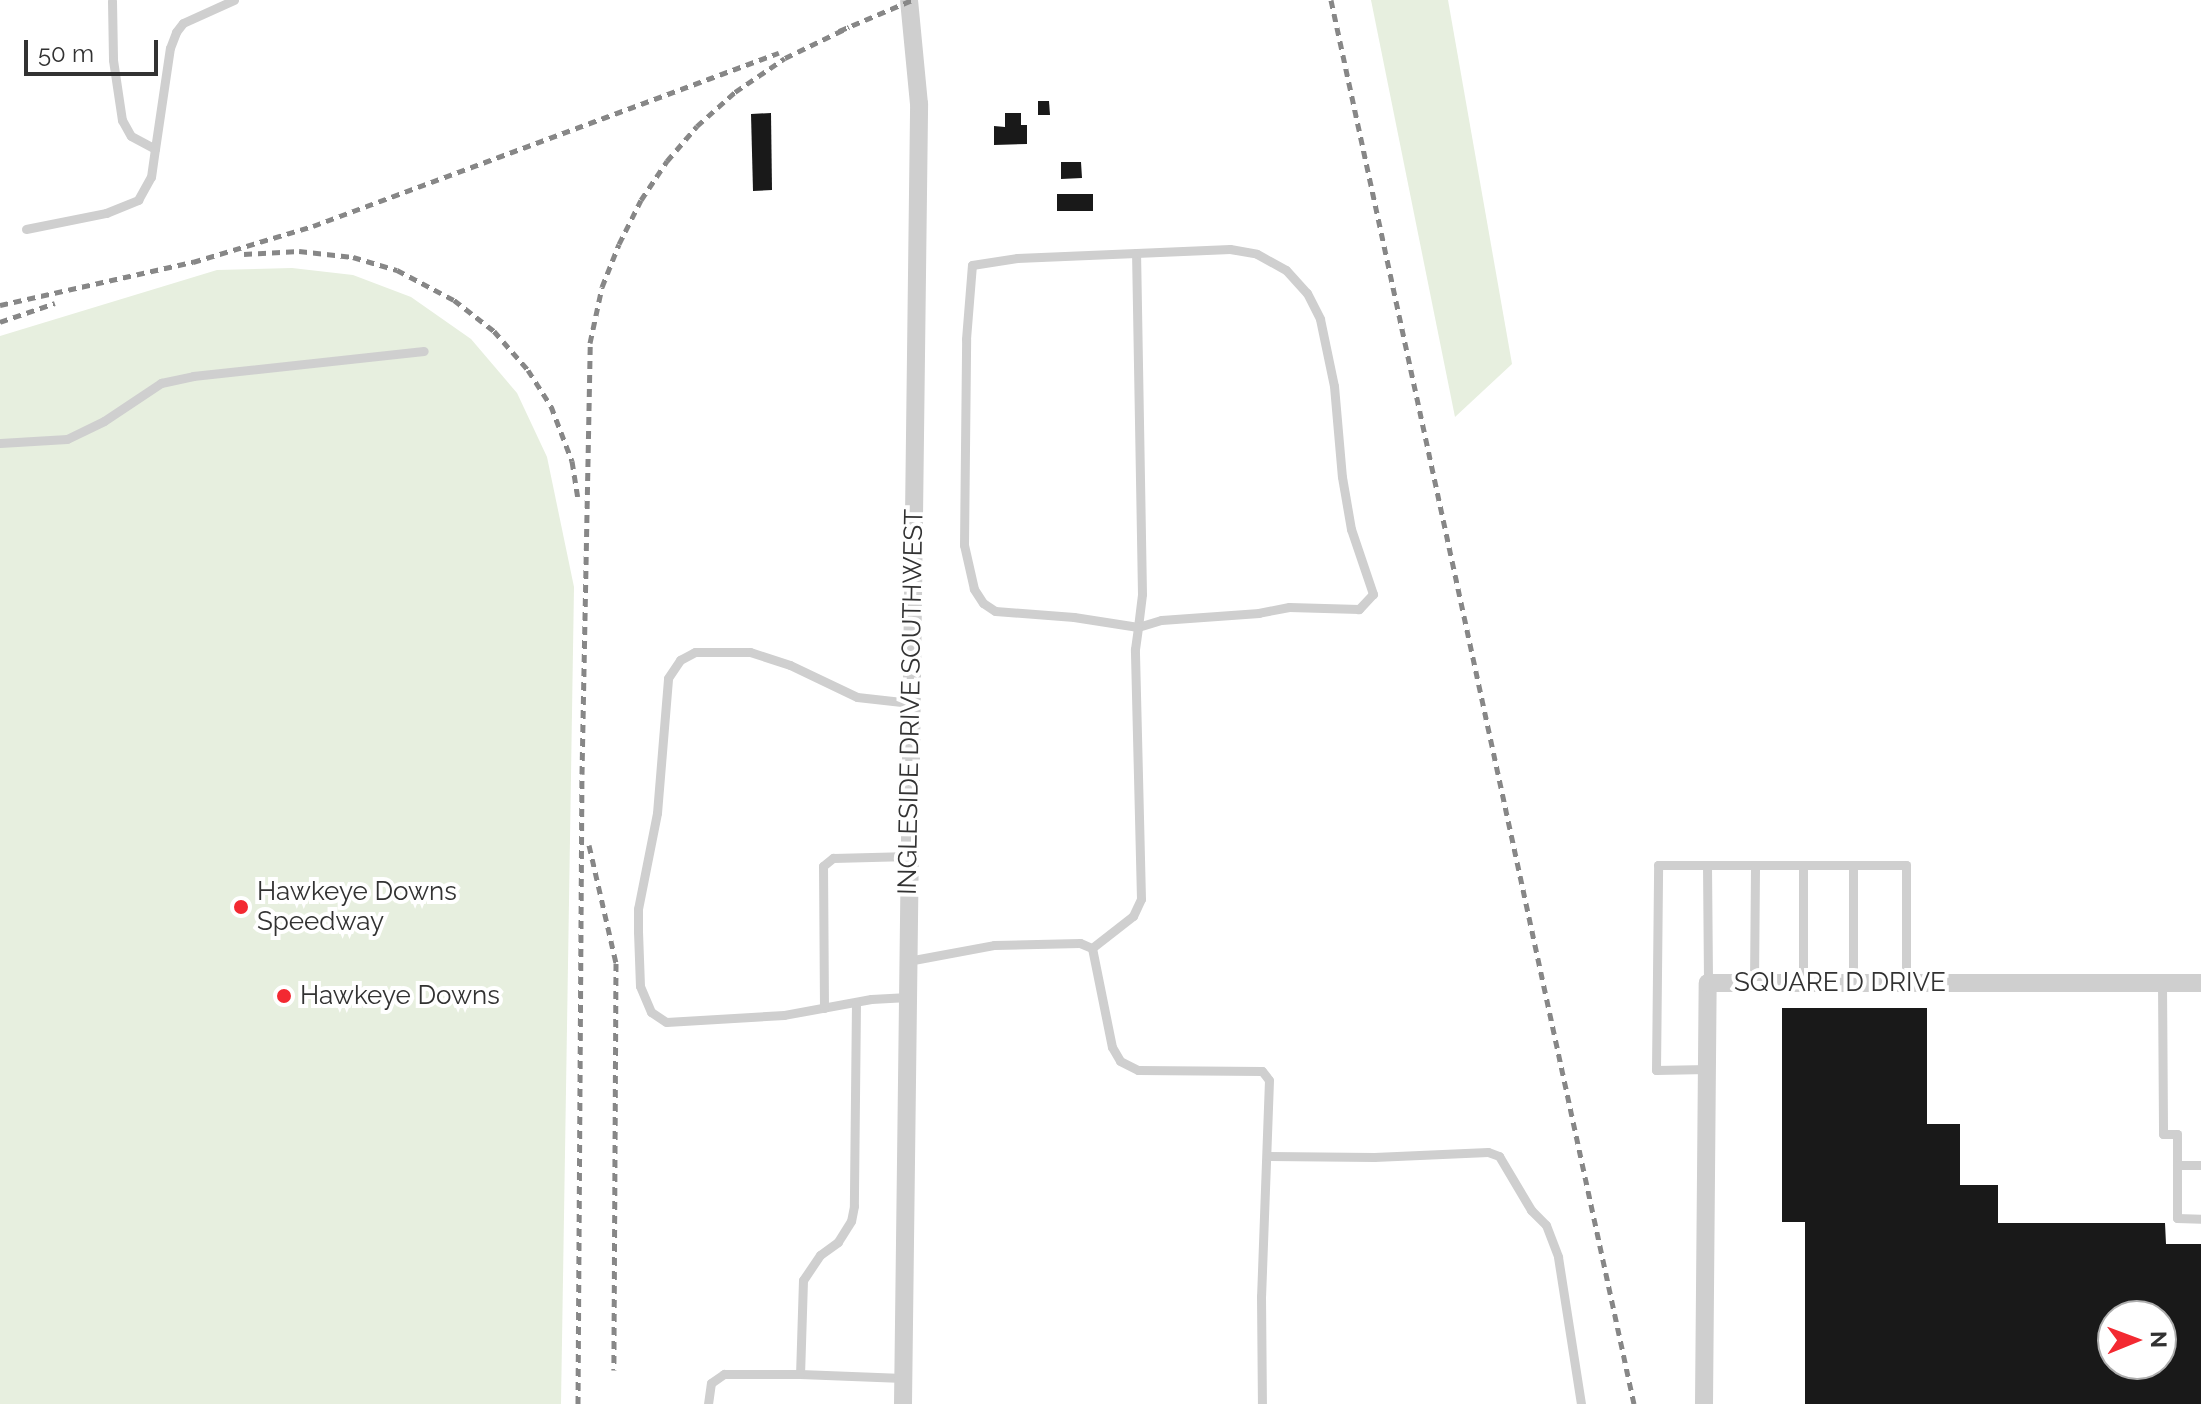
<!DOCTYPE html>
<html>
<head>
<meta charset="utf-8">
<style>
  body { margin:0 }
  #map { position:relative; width:2201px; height:1404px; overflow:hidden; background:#fff; font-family:Raleway,sans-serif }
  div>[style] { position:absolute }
  .green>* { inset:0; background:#e7efdf }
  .building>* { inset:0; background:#191919 }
  .service>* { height:9px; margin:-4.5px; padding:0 4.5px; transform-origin:4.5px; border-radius:4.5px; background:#cfcfcf }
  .minor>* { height:18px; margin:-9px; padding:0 9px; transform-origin:9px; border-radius:9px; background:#cfcfcf }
  .rail>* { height:5px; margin-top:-2.5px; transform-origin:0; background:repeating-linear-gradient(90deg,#878787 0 8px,transparent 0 14px) }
  .dots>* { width:22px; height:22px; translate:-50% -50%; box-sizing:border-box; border:4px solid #fff; border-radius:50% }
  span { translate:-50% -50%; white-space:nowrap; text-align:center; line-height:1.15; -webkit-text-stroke:8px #fff; paint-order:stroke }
  .street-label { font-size:26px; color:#323232 }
  .poi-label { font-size:26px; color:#323232 }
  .left { translate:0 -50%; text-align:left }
  .north { position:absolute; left:2097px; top:1300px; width:80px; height:80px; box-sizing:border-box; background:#fff; border:2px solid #adadad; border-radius:50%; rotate:89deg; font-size:22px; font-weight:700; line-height:32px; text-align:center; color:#323232 }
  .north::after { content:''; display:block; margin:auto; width:28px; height:36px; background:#f32931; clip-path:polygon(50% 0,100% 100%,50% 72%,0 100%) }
  .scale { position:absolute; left:24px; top:40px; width:134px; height:36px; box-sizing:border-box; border:4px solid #323232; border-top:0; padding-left:10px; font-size:24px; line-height:28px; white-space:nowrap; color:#323232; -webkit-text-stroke:6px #fff; paint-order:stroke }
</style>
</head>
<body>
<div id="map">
  <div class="green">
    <i style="clip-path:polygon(1371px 0,1448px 0,1512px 364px,1455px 417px)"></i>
    <i style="clip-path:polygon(292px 268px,353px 275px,411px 297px,471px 339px,517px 393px,547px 457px,574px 587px,561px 1404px,0 1404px,0 336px,217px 270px)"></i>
  </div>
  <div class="building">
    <i style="clip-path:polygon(1038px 101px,1049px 101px,1050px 115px,1038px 115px)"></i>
    <i style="clip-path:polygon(771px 113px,772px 190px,753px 191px,751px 114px)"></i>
    <i style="clip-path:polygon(1005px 113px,1021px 113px,1021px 125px,1027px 125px,1027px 144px,994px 145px,994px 126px,1005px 127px)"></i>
    <i style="clip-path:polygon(1061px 162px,1081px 162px,1082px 178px,1061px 179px)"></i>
    <i style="clip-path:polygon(1057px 194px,1093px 194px,1093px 211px,1057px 211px)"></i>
    <i style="clip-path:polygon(evenodd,1782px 1008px,1927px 1008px,1927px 1124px,1960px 1124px,1960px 1185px,1998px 1185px,1998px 1223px,2165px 1223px,2166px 1244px,2201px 1244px,2201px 1404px,1805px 1404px,1805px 1222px,1782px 1222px,1782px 1008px,2113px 1316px,2161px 1316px,2161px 1364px,2113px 1364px,2113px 1316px)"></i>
  </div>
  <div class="service">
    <i style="left:112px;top:1px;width:59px;rotate:89deg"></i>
    <i style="left:113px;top:60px;width:61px;rotate:81.5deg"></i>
    <i style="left:122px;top:120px;width:18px;rotate:61deg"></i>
    <i style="left:131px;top:136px;width:27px;rotate:28deg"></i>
    <i style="left:155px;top:149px;width:102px;rotate:-81.6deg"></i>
    <i style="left:170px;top:48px;width:17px;rotate:-69deg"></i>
    <i style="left:176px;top:32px;width:11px;rotate:-52deg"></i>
    <i style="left:183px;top:23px;width:56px;rotate:-24.3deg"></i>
    <i style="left:26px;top:229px;width:82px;rotate:-11.3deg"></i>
    <i style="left:106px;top:213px;width:35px;rotate:-22deg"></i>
    <i style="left:138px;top:200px;width:26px;rotate:-61deg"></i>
    <i style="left:151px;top:177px;width:28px;rotate:-82deg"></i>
    <i style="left:0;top:443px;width:67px;rotate:-3.4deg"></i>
    <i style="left:67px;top:439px;width:41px;rotate:-25.9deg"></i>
    <i style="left:104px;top:421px;width:69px;rotate:-33.7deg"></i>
    <i style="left:161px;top:383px;width:33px;rotate:-12deg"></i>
    <i style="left:193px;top:376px;width:232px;rotate:-6.2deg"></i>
    <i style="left:1707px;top:865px;width:118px;rotate:89.5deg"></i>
    <i style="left:1853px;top:865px;width:118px;rotate:90deg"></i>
    <i style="left:1092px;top:948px;width:52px;rotate:-38deg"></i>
    <i style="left:1133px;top:916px;width:19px;rotate:-65deg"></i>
    <i style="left:1141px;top:899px;width:250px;rotate:-91.4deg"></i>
    <i style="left:1135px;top:649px;width:22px;rotate:-82deg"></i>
    <i style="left:1138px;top:627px;width:33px;rotate:-83deg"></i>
    <i style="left:1142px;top:594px;width:341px;rotate:-91deg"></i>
    <i style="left:1136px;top:253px;width:94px;rotate:-2.4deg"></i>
    <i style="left:1230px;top:249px;width:27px;rotate:10deg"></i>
    <i style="left:1257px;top:254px;width:33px;rotate:29deg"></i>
    <i style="left:1286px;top:270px;width:31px;rotate:48deg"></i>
    <i style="left:1307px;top:293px;width:29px;rotate:63deg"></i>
    <i style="left:1320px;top:319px;width:68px;rotate:78.2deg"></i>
    <i style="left:1334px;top:386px;width:91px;rotate:85deg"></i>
    <i style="left:1342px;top:477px;width:53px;rotate:80.2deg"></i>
    <i style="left:1351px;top:529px;width:69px;rotate:71.3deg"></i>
    <i style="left:1373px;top:594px;width:21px;rotate:133deg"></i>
    <i style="left:1359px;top:609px;width:70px;rotate:-178.4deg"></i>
    <i style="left:1289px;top:607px;width:31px;rotate:169deg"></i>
    <i style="left:1259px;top:613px;width:98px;rotate:175.9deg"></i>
    <i style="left:1161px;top:620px;width:24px;rotate:163deg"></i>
    <i style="left:1138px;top:627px;width:65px;rotate:-171.1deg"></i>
    <i style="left:1074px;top:617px;width:79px;rotate:-175.7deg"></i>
    <i style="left:995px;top:611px;width:14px;rotate:-146deg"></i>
    <i style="left:983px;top:603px;width:17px;rotate:-123deg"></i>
    <i style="left:974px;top:589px;width:45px;rotate:-102.8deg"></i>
    <i style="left:964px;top:545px;width:206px;rotate:-89.4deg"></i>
    <i style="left:966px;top:339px;width:74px;rotate:-85.4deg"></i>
    <i style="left:972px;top:265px;width:46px;rotate:-8.8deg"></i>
    <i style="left:1017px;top:258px;width:119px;rotate:-2.4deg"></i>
    <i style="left:1092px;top:948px;width:101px;rotate:78.6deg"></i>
    <i style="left:1112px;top:1047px;width:16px;rotate:60deg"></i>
    <i style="left:1120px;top:1061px;width:20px;rotate:27deg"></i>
    <i style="left:1138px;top:1070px;width:124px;rotate:0.5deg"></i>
    <i style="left:1262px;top:1071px;width:11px;rotate:52deg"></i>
    <i style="left:1269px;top:1080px;width:216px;rotate:92.1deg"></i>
    <i style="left:1261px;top:1296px;width:108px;rotate:89.5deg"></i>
    <i style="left:908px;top:961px;width:87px;rotate:-10.5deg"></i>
    <i style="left:994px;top:945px;width:86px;rotate:-1.3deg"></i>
    <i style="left:1080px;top:943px;width:13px;rotate:23deg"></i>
    <i style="left:1754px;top:983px;width:118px;rotate:-89.5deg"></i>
    <i style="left:1803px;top:983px;width:118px;rotate:-90deg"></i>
    <i style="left:2162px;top:983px;width:151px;rotate:89.6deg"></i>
    <i style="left:2163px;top:1134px;width:14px"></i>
    <i style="left:2177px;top:1134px;width:84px;rotate:90deg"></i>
    <i style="left:2177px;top:1218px;width:24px;rotate:2deg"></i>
    <i style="left:908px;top:997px;width:37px;rotate:177deg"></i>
    <i style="left:871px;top:999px;width:88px;rotate:169.6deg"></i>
    <i style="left:784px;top:1015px;width:118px;rotate:176.6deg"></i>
    <i style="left:666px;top:1022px;width:18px;rotate:-146deg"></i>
    <i style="left:651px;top:1012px;width:28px;rotate:-113deg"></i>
    <i style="left:640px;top:986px;width:54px;rotate:-92.1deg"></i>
    <i style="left:638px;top:932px;width:23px;rotate:-90deg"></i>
    <i style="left:638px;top:909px;width:98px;rotate:-78.8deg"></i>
    <i style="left:657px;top:813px;width:135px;rotate:-85.3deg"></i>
    <i style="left:668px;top:678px;width:22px;rotate:-56deg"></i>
    <i style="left:680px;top:660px;width:17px;rotate:-28deg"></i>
    <i style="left:695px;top:652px;width:55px"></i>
    <i style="left:750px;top:652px;width:42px;rotate:18deg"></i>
    <i style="left:790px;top:665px;width:74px;rotate:25.5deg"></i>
    <i style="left:857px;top:697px;width:54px;rotate:6.3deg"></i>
    <i style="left:856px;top:1002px;width:204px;rotate:90.6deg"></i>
    <i style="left:854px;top:1206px;width:15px;rotate:101deg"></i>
    <i style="left:851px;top:1221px;width:25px;rotate:122deg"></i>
    <i style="left:838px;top:1242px;width:22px;rotate:144deg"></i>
    <i style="left:820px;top:1255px;width:30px;rotate:124deg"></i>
    <i style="left:803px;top:1280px;width:94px;rotate:91.8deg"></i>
    <i style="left:800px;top:1374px;width:103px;rotate:2.2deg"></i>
    <i style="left:824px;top:1008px;width:142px;rotate:-90.4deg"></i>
    <i style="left:823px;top:866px;width:13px;rotate:-39deg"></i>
    <i style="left:833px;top:858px;width:77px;rotate:-1.5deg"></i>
    <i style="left:1707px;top:1069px;width:51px;rotate:178.9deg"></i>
    <i style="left:1656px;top:1070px;width:205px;rotate:-89.4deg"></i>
    <i style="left:1658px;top:865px;width:248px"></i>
    <i style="left:1906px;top:865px;width:118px;rotate:90deg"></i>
    <i style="left:1268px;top:1156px;width:106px;rotate:0.5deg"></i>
    <i style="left:1374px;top:1157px;width:114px;rotate:-2.5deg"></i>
    <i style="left:1488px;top:1152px;width:12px;rotate:20deg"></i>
    <i style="left:1499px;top:1156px;width:63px;rotate:59.3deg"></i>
    <i style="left:1531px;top:1210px;width:21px;rotate:45deg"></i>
    <i style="left:1546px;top:1225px;width:34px;rotate:69deg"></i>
    <i style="left:1558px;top:1257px;width:149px;rotate:81.1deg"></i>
    <i style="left:2177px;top:1165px;width:24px"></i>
    <i style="left:708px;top:1404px;width:21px;rotate:-82deg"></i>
    <i style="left:711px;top:1383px;width:16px;rotate:-35deg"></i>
    <i style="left:724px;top:1374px;width:76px"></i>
  </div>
  <div class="minor">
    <i style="left:903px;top:1404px;width:1300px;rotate:-89.29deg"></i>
    <i style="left:919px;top:104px;width:103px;rotate:-95.5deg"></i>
    <i style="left:1704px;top:1404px;width:421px;rotate:-89.5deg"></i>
    <i style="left:1708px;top:983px;width:493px"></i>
  </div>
  <div class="rail">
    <i style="left:1331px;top:0;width:1436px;rotate:77.82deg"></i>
    <i style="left:839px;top:31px;width:79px;rotate:-23deg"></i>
    <i style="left:244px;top:254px;width:55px;rotate:-3.1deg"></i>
    <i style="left:299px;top:251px;width:54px;rotate:6.3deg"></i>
    <i style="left:353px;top:257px;width:46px;rotate:16.5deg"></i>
    <i style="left:397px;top:270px;width:64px;rotate:27.8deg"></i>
    <i style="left:454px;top:300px;width:51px;rotate:37.8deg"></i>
    <i style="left:494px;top:331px;width:52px;rotate:48.9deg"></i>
    <i style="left:528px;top:370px;width:43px;rotate:57.4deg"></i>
    <i style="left:551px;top:406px;width:59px;rotate:69.1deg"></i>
    <i style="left:572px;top:461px;width:36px;rotate:81deg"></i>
    <i style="left:0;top:305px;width:198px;rotate:-12.6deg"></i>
    <i style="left:193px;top:262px;width:125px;rotate:-16.7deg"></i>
    <i style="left:313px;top:226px;width:497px;rotate:-20.4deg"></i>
    <i style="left:0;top:322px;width:58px;rotate:-19.1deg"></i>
    <i style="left:589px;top:845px;width:121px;rotate:77.1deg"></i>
    <i style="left:616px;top:963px;width:407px;rotate:90.3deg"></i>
    <i style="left:578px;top:1404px;width:630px;rotate:-89.64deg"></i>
    <i style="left:582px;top:774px;width:431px;rotate:-88.9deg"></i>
    <i style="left:590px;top:343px;width:57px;rotate:-77.9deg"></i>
    <i style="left:602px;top:287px;width:46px;rotate:-68.4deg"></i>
    <i style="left:619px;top:244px;width:49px;rotate:-63.4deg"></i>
    <i style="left:641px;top:200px;width:47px;rotate:-56.3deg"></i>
    <i style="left:667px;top:161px;width:46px;rotate:-49.4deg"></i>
    <i style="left:697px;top:126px;width:51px;rotate:-41.8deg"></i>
    <i style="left:735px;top:92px;width:60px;rotate:-34.2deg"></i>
    <i style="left:785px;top:58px;width:71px;rotate:-25.8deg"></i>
  </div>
  <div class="dots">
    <i style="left:241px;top:907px;background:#f32931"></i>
    <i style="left:284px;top:996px;background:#f32931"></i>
  </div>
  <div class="street-label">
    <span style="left:911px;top:702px;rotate:-89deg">INGLESIDE DRIVE SOUTHWEST</span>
    <span style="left:1840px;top:983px">SQUARE D DRIVE</span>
  </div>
  <div class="poi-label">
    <span class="left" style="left:257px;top:907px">Hawkeye Downs<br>Speedway</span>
    <span class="left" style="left:300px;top:996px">Hawkeye Downs</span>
  </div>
  <div class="north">N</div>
  <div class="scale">50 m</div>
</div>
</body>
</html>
